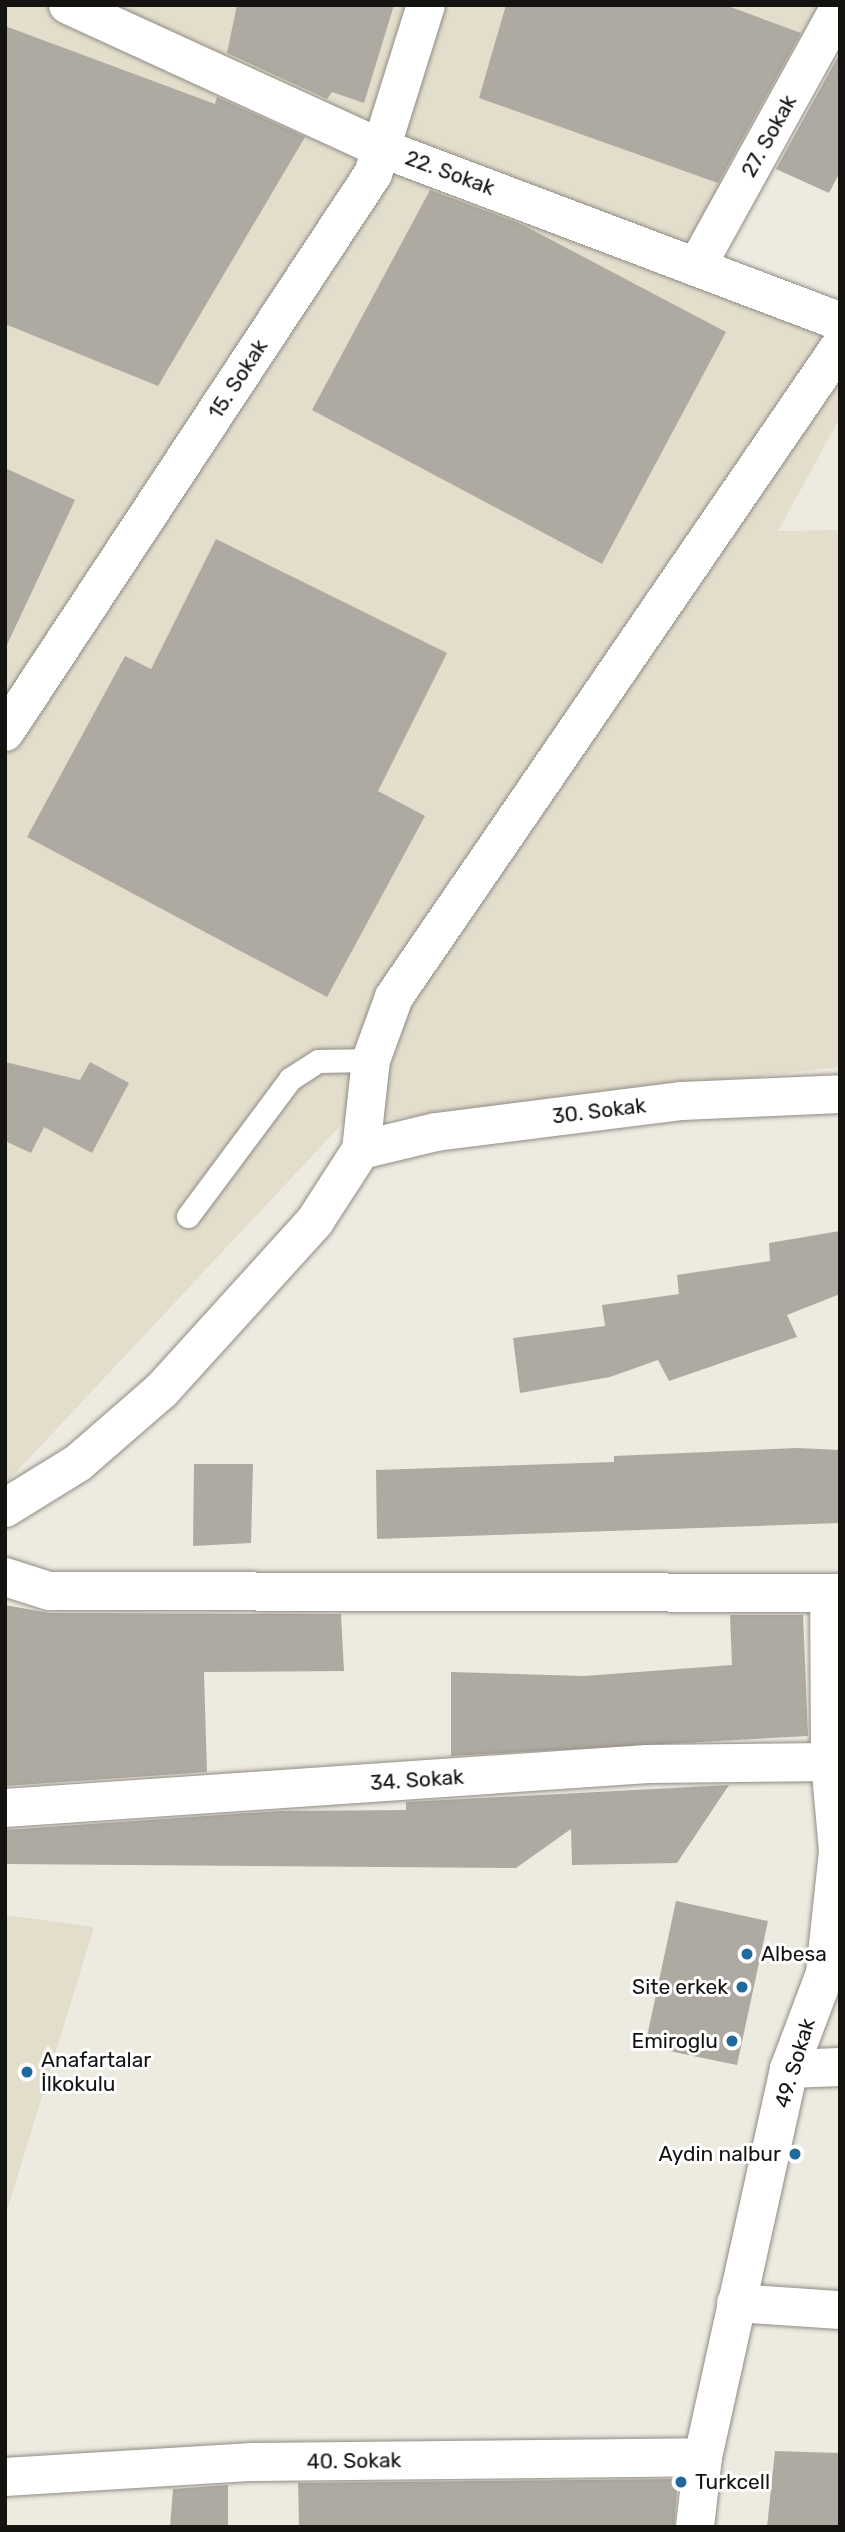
<!DOCTYPE html>
<html>
<head>
<meta charset="utf-8">
<style>
  body { margin:0 }
  #map { position:relative; width:845px; height:2532px; overflow:hidden; background:#edeae0; font-family:Rubik,sans-serif }
  div>[style] { position:absolute }
  .built>* { inset:0; background:#e3ddcc }
  .building>* { inset:0; background:#aeaaa1 }
  .roads { filter:drop-shadow(0 0 2px #908c84) drop-shadow(0 0 2px #908c84) }
  .lane>* { height:23px; margin:-11.5px; padding:0 11.5px; transform-origin:11.5px; border-radius:11.5px; background:#fff }
  .street>* { height:38px; margin:-19px; padding:0 19px; transform-origin:19px; border-radius:19px; background:#fff }
  .dots>* { width:19px; height:19px; translate:-50% -50%; box-sizing:border-box; border:4px solid #fff; border-radius:50% }
  span { translate:-50% -50%; white-space:nowrap; text-align:center; line-height:1.15; -webkit-text-stroke:6px #fff; paint-order:stroke }
  .street-label { font-size:21px; color:#151310 }
  .poi-label { font-size:21px; color:#151310 }
  .left { translate:0 -50%; text-align:left }
  .right { translate:-100% -50%; text-align:right }
  .frame { position:absolute; inset:0; border:7px solid #151310; pointer-events:none }
</style>
</head>
<body>
<div id="map">
  <div class="built">
    <i style="clip-path:polygon(5px 5px,840px 5px,696px 245px,840px 326px,840px 418px,778px 531px,840px 530px,840px 1067px,342px 1124px,5px 1484px)"></i>
    <i style="clip-path:polygon(5px 1915px,94px 1927px,5px 2217px)"></i>
  </div>
  <div class="building">
    <i style="clip-path:polygon(237px 5px,394px 5px,364px 103px,332px 92px,327px 99px,227px 53px)"></i>
    <i style="clip-path:polygon(506px 5px,725px 5px,801px 33px,718px 183px,479px 98px)"></i>
    <i style="clip-path:polygon(5px 26px,215px 104px,217px 97px,305px 137px,158px 386px,5px 324px)"></i>
    <i style="clip-path:polygon(840px 53px,840px 172px,829px 193px,776px 169px)"></i>
    <i style="clip-path:polygon(430px 190px,523px 225px,726px 332px,602px 564px,312px 410px)"></i>
    <i style="clip-path:polygon(5px 468px,75px 500px,5px 649px)"></i>
    <i style="clip-path:polygon(216px 539px,447px 653px,378px 791px,425px 816px,327px 997px,27px 837px,125px 656px,151px 669px)"></i>
    <i style="clip-path:polygon(5px 1062px,80px 1080px,90px 1062px,129px 1083px,92px 1153px,44px 1127px,31px 1153px,5px 1141px)"></i>
    <i style="clip-path:polygon(840px 1231px,840px 1294px,787px 1315px,797px 1337px,669px 1381px,658px 1360px,610px 1377px,520px 1393px,513px 1338px,605px 1326px,602px 1305px,679px 1294px,677px 1275px,770px 1261px,769px 1243px)"></i>
    <i style="clip-path:polygon(797px 1448px,840px 1450px,840px 1523px,377px 1539px,376px 1470px,614px 1462px,614px 1456px)"></i>
    <i style="clip-path:polygon(194px 1464px,253px 1464px,251px 1543px,193px 1546px)"></i>
    <i style="clip-path:polygon(5px 1605px,49px 1613px,341px 1614px,344px 1671px,204px 1672px,207px 1772px,5px 1786px)"></i>
    <i style="clip-path:polygon(730px 1615px,803px 1615px,808px 1736px,451px 1756px,451px 1672px,584px 1676px,732px 1665px)"></i>
    <i style="clip-path:polygon(729px 1785px,677px 1863px,572px 1865px,571px 1829px,516px 1868px,5px 1864px,5px 1830px,279px 1811px,406px 1810px,406px 1802px)"></i>
    <i style="clip-path:polygon(676px 1901px,768px 1921px,737px 2065px,645px 2046px)"></i>
    <i style="clip-path:polygon(775px 2451px,840px 2453px,840px 2527px,767px 2527px)"></i>
    <i style="clip-path:polygon(678px 2479px,674px 2527px,299px 2527px,298px 2483px)"></i>
    <i style="clip-path:polygon(228px 2485px,228px 2527px,170px 2527px,173px 2489px)"></i>
  </div>
  <div class="roads">
    <div class="lane">
      <i style="left:188px;top:1216px;width:171px;rotate:-53.3deg"></i>
      <i style="left:290px;top:1079px;width:33px;rotate:-33deg"></i>
      <i style="left:318px;top:1061px;width:53px;rotate:-1.1deg"></i>
    </div>
    <div class="street">
      <i style="left:68px;top:5px;width:344px;rotate:24.6deg"></i>
      <i style="left:381px;top:148px;width:491px;rotate:20.7deg"></i>
      <i style="left:698px;top:264px;width:294px;rotate:-61.1deg"></i>
      <i style="left:5px;top:732px;width:668px;rotate:-56.6deg"></i>
      <i style="left:373px;top:174px;width:177px;rotate:-72.6deg"></i>
      <i style="left:361px;top:1150px;width:77px;rotate:-13.5deg"></i>
      <i style="left:436px;top:1132px;width:248px;rotate:-7.2deg"></i>
      <i style="left:682px;top:1101px;width:158px;rotate:-2.5deg"></i>
      <i style="left:5px;top:1508px;width:86px;rotate:-31.7deg"></i>
      <i style="left:78px;top:1463px;width:111px;rotate:-41deg"></i>
      <i style="left:162px;top:1390px;width:228px;rotate:-47.8deg"></i>
      <i style="left:315px;top:1221px;width:85px;rotate:-57.1deg"></i>
      <i style="left:361px;top:1150px;width:91px;rotate:-83.7deg"></i>
      <i style="left:371px;top:1060px;width:67px;rotate:-69.9deg"></i>
      <i style="left:394px;top:997px;width:789px;rotate:-55.58deg"></i>
      <i style="left:5px;top:1577px;width:46px;rotate:17.7deg"></i>
      <i style="left:49px;top:1591px;width:791px;rotate:0.14deg"></i>
      <i style="left:5px;top:1808px;width:644px;rotate:-3.92deg"></i>
      <i style="left:647px;top:1764px;width:183px;rotate:-0.6deg"></i>
      <i style="left:789px;top:2069px;width:51px;rotate:-2.2deg"></i>
      <i style="left:736px;top:2303px;width:104px;rotate:3.9deg"></i>
      <i style="left:5px;top:2477px;width:248px;rotate:-3.5deg"></i>
      <i style="left:253px;top:2462px;width:450px;rotate:-0.6deg"></i>
      <i style="left:695px;top:2527px;width:70px;rotate:-83.5deg"></i>
      <i style="left:703px;top:2457px;width:397px;rotate:-77.5deg"></i>
      <i style="left:789px;top:2069px;width:103px;rotate:-69.4deg"></i>
      <i style="left:825px;top:1973px;width:123px;rotate:-83.9deg"></i>
      <i style="left:838px;top:1851px;width:89px;rotate:-95.1deg"></i>
      <i style="left:830px;top:1762px;width:168px;rotate:-90.3deg"></i>
    </div>
  </div>
  <div class="dots">
    <i style="left:747px;top:1954px;background:#20699d"></i>
    <i style="left:742px;top:1987px;background:#20699d"></i>
    <i style="left:732px;top:2041px;background:#20699d"></i>
    <i style="left:27px;top:2072px;background:#20699d"></i>
    <i style="left:795px;top:2154px;background:#20699d"></i>
    <i style="left:681px;top:2482px;background:#20699d"></i>
  </div>
  <div class="street-label">
    <span style="left:769px;top:136px;rotate:-61deg">27. Sokak</span>
    <span style="left:450px;top:173px;rotate:20deg">22. Sokak</span>
    <span style="left:238px;top:379px;rotate:-57deg">15. Sokak</span>
    <span style="left:599px;top:1111px;rotate:-7deg">30. Sokak</span>
    <span style="left:417px;top:1780px;rotate:-4deg">34. Sokak</span>
    <span style="left:795px;top:2063px;rotate:-73deg">49. Sokak</span>
    <span style="left:354px;top:2461px;rotate:-1deg">40. Sokak</span>
  </div>
  <div class="poi-label">
    <span class="left" style="left:761px;top:1954px">Albesa</span>
    <span class="right" style="left:728px;top:1987px">Site erkek</span>
    <span class="right" style="left:718px;top:2041px">Emiroglu</span>
    <span class="left" style="left:41px;top:2072px">Anafartalar<br>İlkokulu</span>
    <span class="right" style="left:781px;top:2154px">Aydin nalbur</span>
    <span class="left" style="left:695px;top:2482px">Turkcell</span>
  </div>
  <div class="frame"></div>
</div>
</body>
</html>
